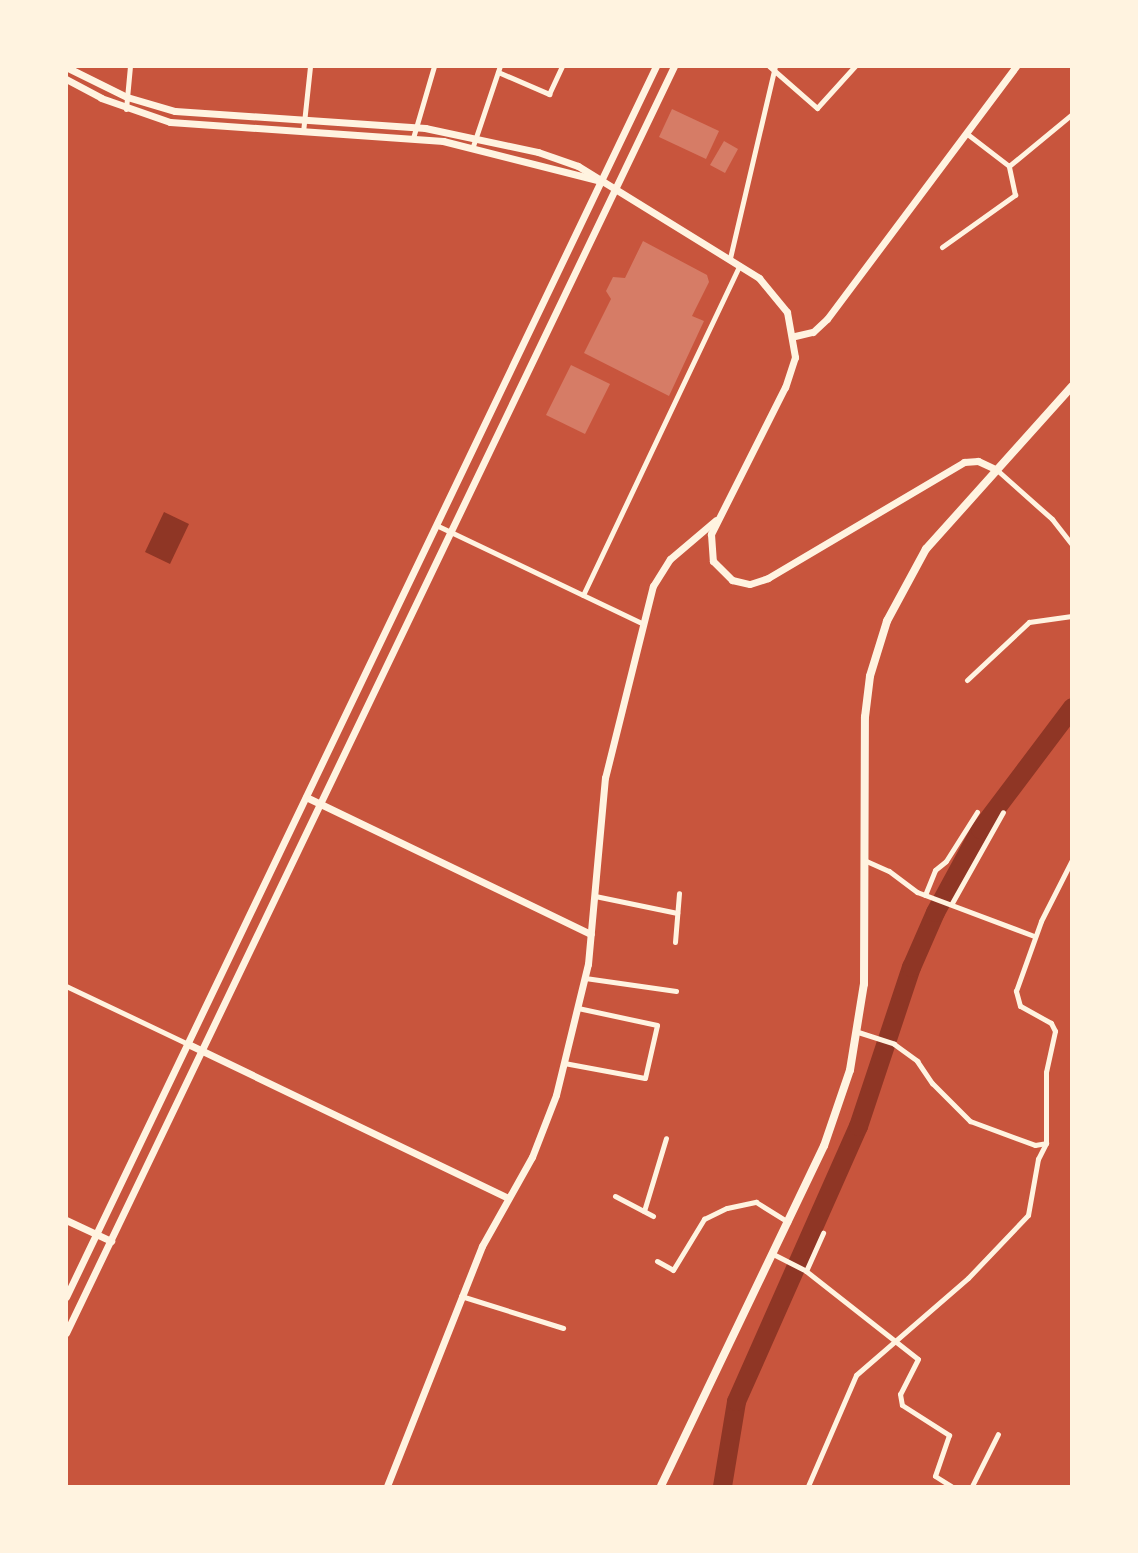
<!DOCTYPE html>
<html>
<head>
<meta charset="utf-8">
<style>
  body { margin:0 }
  #map { position:relative; width:1138px; height:1553px; overflow:hidden; background:#c8553d; font-family:"Times New Roman",serif }
  div>[style] { position:absolute }
  .water>* { inset:0; background:#8f3625 }
  .river>* { height:19px; margin:-9.5px; padding:0 9.5px; transform-origin:9.5px; border-radius:9.5px; background:#8f3625 }
  .building>* { inset:0; background:#d67c66 }
  .minor>* { height:5px; margin:-2.5px; padding:0 2.5px; transform-origin:2.5px; border-radius:2.5px; background:#fff3e0 }
  .tertiary>* { height:7px; margin:-3.5px; padding:0 3.5px; transform-origin:3.5px; border-radius:3.5px; background:#fff3e0 }
  .secondary>* { height:8px; margin:-4px; padding:0 4px; transform-origin:4px; border-radius:4px; background:#fff3e0 }
  span { translate:-50% -50%; white-space:nowrap; text-align:center; line-height:1.15; -webkit-text-stroke:7px #fff3e0; paint-order:stroke }
  .frame { position:absolute; inset:0; border:68px solid #fff3e0; pointer-events:none }
</style>
</head>
<body>
<div id="map">
  <div class="water">
    <i style="clip-path:polygon(164px 512px,189px 524px,170px 564px,145px 552px)"></i>
  </div>
  <div class="river">
    <i style="left:722px;top:1486px;width:86px;rotate:-80.6deg"></i>
    <i style="left:736px;top:1401px;width:301px;rotate:-66.1deg"></i>
    <i style="left:858px;top:1126px;width:168px;rotate:-71.6deg"></i>
    <i style="left:911px;top:967px;width:60px;rotate:-66.4deg"></i>
    <i style="left:935px;top:912px;width:94px;rotate:-61.5deg"></i>
    <i style="left:980px;top:829px;width:153px;rotate:-53deg"></i>
  </div>
  <div class="building">
    <i style="clip-path:polygon(672px 109px,719px 131px,706px 159px,659px 137px)"></i>
    <i style="clip-path:polygon(724px 141px,738px 149px,725px 173px,710px 165px)"></i>
    <i style="clip-path:polygon(643px 241px,707px 275px,709px 282px,692px 316px,704px 321px,669px 396px,584px 353px,611px 299px,606px 291px,613px 277px,625px 278px)"></i>
    <i style="clip-path:polygon(571px 365px,610px 384px,585px 434px,546px 415px)"></i>
  </div>
  <div class="minor">
    <i style="left:769px;top:66px;width:64px;rotate:41.2deg"></i>
    <i style="left:817px;top:108px;width:57px;rotate:-47.9deg"></i>
    <i style="left:498px;top:72px;width:56px;rotate:23.3deg"></i>
    <i style="left:549px;top:94px;width:31px;rotate:-65deg"></i>
    <i style="left:126px;top:109px;width:43px;rotate:-84.7deg"></i>
    <i style="left:303px;top:132px;width:66px;rotate:-83.9deg"></i>
    <i style="left:966px;top:133px;width:54px;rotate:37.5deg"></i>
    <i style="left:413px;top:138px;width:75px;rotate:-73.7deg"></i>
    <i style="left:473px;top:146px;width:84px;rotate:-71.4deg"></i>
    <i style="left:942px;top:247px;width:90px;rotate:-35.5deg"></i>
    <i style="left:1015px;top:195px;width:30px;rotate:-102deg"></i>
    <i style="left:1009px;top:166px;width:82px;rotate:-39.5deg"></i>
    <i style="left:730px;top:258px;width:197px;rotate:-76.8deg"></i>
    <i style="left:997px;top:470px;width:74px;rotate:41.7deg"></i>
    <i style="left:1052px;top:519px;width:33px;rotate:52deg"></i>
    <i style="left:436px;top:525px;width:230px;rotate:25.5deg"></i>
    <i style="left:583px;top:595px;width:365px;rotate:-64.6deg"></i>
    <i style="left:967px;top:680px;width:85px;rotate:-43.1deg"></i>
    <i style="left:1029px;top:622px;width:43px;rotate:-7.9deg"></i>
    <i style="left:864px;top:860px;width:27px;rotate:24deg"></i>
    <i style="left:889px;top:871px;width:35px;rotate:37deg"></i>
    <i style="left:917px;top:892px;width:125px;rotate:20.6deg"></i>
    <i style="left:925px;top:895px;width:27px;rotate:-68deg"></i>
    <i style="left:935px;top:870px;width:14px;rotate:-39deg"></i>
    <i style="left:946px;top:861px;width:58px;rotate:-57.7deg"></i>
    <i style="left:595px;top:896px;width:84px;rotate:11.7deg"></i>
    <i style="left:952px;top:903px;width:104px;rotate:-60.7deg"></i>
    <i style="left:675px;top:942px;width:49px;rotate:-85.3deg"></i>
    <i style="left:585px;top:978px;width:92px;rotate:8.1deg"></i>
    <i style="left:66px;top:986px;width:135px;rotate:25.4deg"></i>
    <i style="left:858px;top:1032px;width:38px;rotate:18deg"></i>
    <i style="left:894px;top:1044px;width:29px;rotate:36deg"></i>
    <i style="left:917px;top:1061px;width:27px;rotate:56deg"></i>
    <i style="left:932px;top:1083px;width:54px;rotate:45deg"></i>
    <i style="left:970px;top:1121px;width:69px;rotate:20.3deg"></i>
    <i style="left:1035px;top:1145px;width:11px;rotate:-10deg"></i>
    <i style="left:564px;top:1063px;width:82px;rotate:10.5deg"></i>
    <i style="left:645px;top:1078px;width:54px;rotate:-77.2deg"></i>
    <i style="left:657px;top:1025px;width:81px;rotate:-167.9deg"></i>
    <i style="left:615px;top:1196px;width:43px;rotate:27.8deg"></i>
    <i style="left:644px;top:1211px;width:76px;rotate:-73.2deg"></i>
    <i style="left:773px;top:1254px;width:37px;rotate:27deg"></i>
    <i style="left:806px;top:1271px;width:142px;rotate:38.2deg"></i>
    <i style="left:918px;top:1359px;width:39px;rotate:117deg"></i>
    <i style="left:900px;top:1394px;width:11px;rotate:80deg"></i>
    <i style="left:902px;top:1405px;width:56px;rotate:32.6deg"></i>
    <i style="left:949px;top:1435px;width:43px;rotate:108.9deg"></i>
    <i style="left:935px;top:1476px;width:19px;rotate:32deg"></i>
    <i style="left:657px;top:1261px;width:18px;rotate:29deg"></i>
    <i style="left:673px;top:1270px;width:60px;rotate:-58.7deg"></i>
    <i style="left:704px;top:1219px;width:25px;rotate:-26deg"></i>
    <i style="left:727px;top:1208px;width:30px;rotate:-12deg"></i>
    <i style="left:756px;top:1202px;width:38px;rotate:32deg"></i>
    <i style="left:806px;top:1271px;width:42px;rotate:-65.9deg"></i>
    <i style="left:461px;top:1296px;width:107px;rotate:17.4deg"></i>
    <i style="left:808px;top:1486px;width:121px;rotate:-66.6deg"></i>
    <i style="left:856px;top:1375px;width:148px;rotate:-40.9deg"></i>
    <i style="left:968px;top:1278px;width:87px;rotate:-46.4deg"></i>
    <i style="left:1028px;top:1215px;width:57px;rotate:-79.9deg"></i>
    <i style="left:1038px;top:1159px;width:18px;rotate:-63deg"></i>
    <i style="left:1046px;top:1143px;width:71px;rotate:-90deg"></i>
    <i style="left:1046px;top:1072px;width:42px;rotate:-77.6deg"></i>
    <i style="left:1055px;top:1031px;width:9px;rotate:-117deg"></i>
    <i style="left:1051px;top:1023px;width:35px;rotate:-151deg"></i>
    <i style="left:1020px;top:1006px;width:16px;rotate:-105deg"></i>
    <i style="left:1016px;top:991px;width:74px;rotate:-70.3deg"></i>
    <i style="left:1041px;top:921px;width:68px;rotate:-63.1deg"></i>
    <i style="left:972px;top:1486px;width:58px;rotate:-63.4deg"></i>
  </div>
  <div class="tertiary">
    <i style="left:66px;top:67px;width:68px;rotate:26.2deg"></i>
    <i style="left:127px;top:97px;width:50px;rotate:16.3deg"></i>
    <i style="left:175px;top:111px;width:251px;rotate:3.9deg"></i>
    <i style="left:425px;top:128px;width:116px;rotate:12deg"></i>
    <i style="left:538px;top:152px;width:42px;rotate:19.3deg"></i>
    <i style="left:578px;top:166px;width:213px;rotate:31.7deg"></i>
    <i style="left:759px;top:278px;width:44px;rotate:50.5deg"></i>
    <i style="left:787px;top:312px;width:46px;rotate:79.9deg"></i>
    <i style="left:795px;top:357px;width:32px;rotate:108deg"></i>
    <i style="left:785px;top:387px;width:165px;rotate:116.7deg"></i>
    <i style="left:711px;top:534px;width:27px;rotate:86deg"></i>
    <i style="left:713px;top:561px;width:27px;rotate:45deg"></i>
    <i style="left:732px;top:580px;width:18px;rotate:13deg"></i>
    <i style="left:750px;top:584px;width:19px;rotate:-18deg"></i>
    <i style="left:768px;top:578px;width:228px;rotate:-30.6deg"></i>
    <i style="left:964px;top:462px;width:14px;rotate:-4deg"></i>
    <i style="left:978px;top:461px;width:21px;rotate:25deg"></i>
    <i style="left:66px;top:79px;width:40px;rotate:28deg"></i>
    <i style="left:101px;top:98px;width:73px;rotate:19.2deg"></i>
    <i style="left:170px;top:122px;width:274px;rotate:4deg"></i>
    <i style="left:443px;top:141px;width:159px;rotate:14.2deg"></i>
    <i style="left:795px;top:336px;width:18px;rotate:-13deg"></i>
    <i style="left:813px;top:332px;width:19px;rotate:-43deg"></i>
    <i style="left:827px;top:319px;width:316px;rotate:-53.2deg"></i>
    <i style="left:306px;top:797px;width:316px;rotate:25.7deg"></i>
    <i style="left:188px;top:1044px;width:355px;rotate:25.7deg"></i>
    <i style="left:66px;top:1220px;width:50px;rotate:25deg"></i>
    <i style="left:66px;top:1297px;width:1365px;rotate:-64.39deg"></i>
    <i style="left:66px;top:1333px;width:1405px;rotate:-64.36deg"></i>
    <i style="left:387px;top:1486px;width:258px;rotate:-68.4deg"></i>
    <i style="left:482px;top:1246px;width:102px;rotate:-60.7deg"></i>
    <i style="left:532px;top:1157px;width:66px;rotate:-68.8deg"></i>
    <i style="left:556px;top:1095px;width:135px;rotate:-76.3deg"></i>
    <i style="left:588px;top:964px;width:187px;rotate:-84.8deg"></i>
    <i style="left:605px;top:778px;width:198px;rotate:-76deg"></i>
    <i style="left:653px;top:586px;width:32px;rotate:-58deg"></i>
    <i style="left:670px;top:559px;width:60px;rotate:-40.3deg"></i>
  </div>
  <div class="secondary">
    <i style="left:661px;top:1486px;width:377px;rotate:-64.4deg"></i>
    <i style="left:824px;top:1146px;width:80px;rotate:-71.1deg"></i>
    <i style="left:850px;top:1070px;width:87px;rotate:-80.8deg"></i>
    <i style="left:864px;top:984px;width:267px;rotate:-89.8deg"></i>
    <i style="left:865px;top:717px;width:41px;rotate:-83deg"></i>
    <i style="left:870px;top:676px;width:58px;rotate:-72.8deg"></i>
    <i style="left:887px;top:621px;width:82px;rotate:-61.6deg"></i>
    <i style="left:926px;top:549px;width:219px;rotate:-48.1deg"></i>
  </div>
  <div class="frame"></div>
</div>
</body>
</html>
